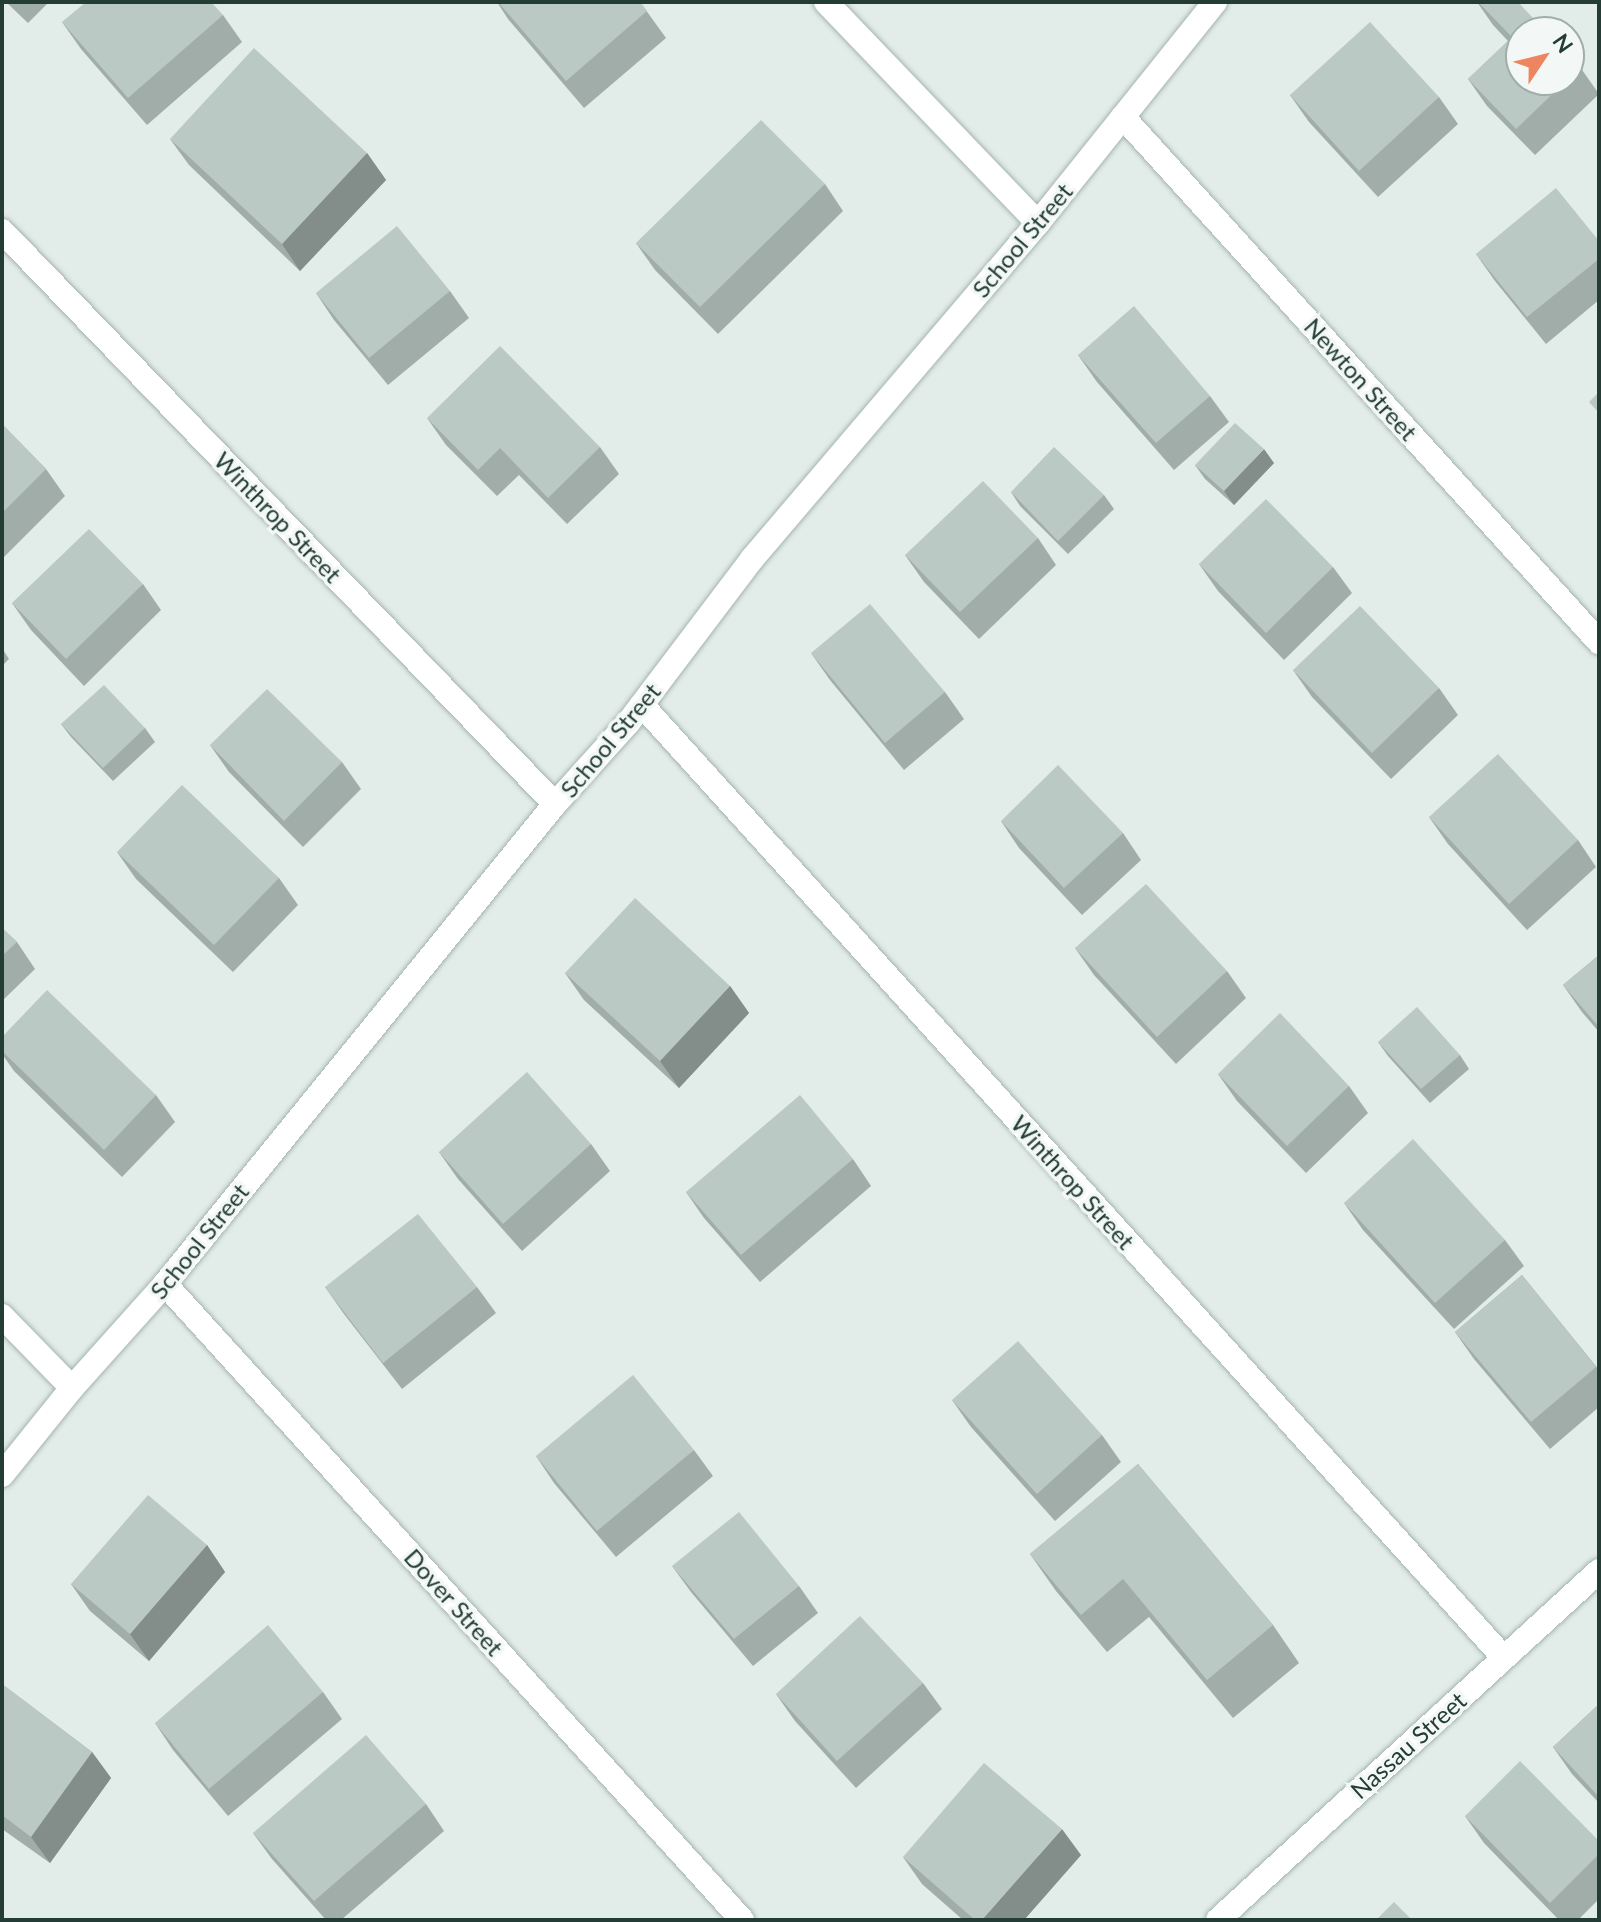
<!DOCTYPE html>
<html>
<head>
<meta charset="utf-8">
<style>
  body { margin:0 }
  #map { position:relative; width:1601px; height:1922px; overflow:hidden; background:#e2ece8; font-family:Lato,sans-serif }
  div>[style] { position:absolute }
  .roads { filter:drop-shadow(0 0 2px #a5b4af) drop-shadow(0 0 2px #a5b4af) }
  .minor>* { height:24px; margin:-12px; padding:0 12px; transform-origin:12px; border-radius:12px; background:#fff }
  .wall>* { inset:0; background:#a1ada9 }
  .shaded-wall>* { inset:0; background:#838d89 }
  .building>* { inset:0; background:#bbc9c4 }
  span { translate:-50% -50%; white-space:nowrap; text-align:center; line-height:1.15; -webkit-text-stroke:7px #f3f8f6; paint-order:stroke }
  .street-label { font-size:24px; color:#233c36 }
  .frame { position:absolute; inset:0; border:4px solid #233c36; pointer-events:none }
  .north { position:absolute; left:1505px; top:16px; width:80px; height:80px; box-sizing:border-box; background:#f3f8f6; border:2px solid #a0ada9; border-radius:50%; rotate:55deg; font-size:22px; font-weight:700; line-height:32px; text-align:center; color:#233c36 }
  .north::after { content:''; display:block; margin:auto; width:28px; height:36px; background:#ec8560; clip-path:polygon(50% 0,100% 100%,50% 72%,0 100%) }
</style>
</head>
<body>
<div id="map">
  <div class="roads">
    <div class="minor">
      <i style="left:826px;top:2px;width:306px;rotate:46.2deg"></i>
      <i style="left:1123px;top:117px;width:709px;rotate:47.8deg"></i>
      <i style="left:2px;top:231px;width:796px;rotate:46.02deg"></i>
      <i style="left:642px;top:705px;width:1285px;rotate:47.87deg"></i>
      <i style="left:165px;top:1284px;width:859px;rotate:47.78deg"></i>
      <i style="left:2px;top:1316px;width:100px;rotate:45.8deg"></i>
      <i style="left:2px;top:1475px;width:112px;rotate:-51.2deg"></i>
      <i style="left:72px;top:1388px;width:140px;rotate:-48.2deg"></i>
      <i style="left:165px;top:1284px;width:618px;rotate:-50.91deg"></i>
      <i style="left:555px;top:804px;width:109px;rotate:-48deg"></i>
      <i style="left:628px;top:723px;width:206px;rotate:-52.9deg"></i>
      <i style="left:752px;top:559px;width:441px;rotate:-49.6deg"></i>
      <i style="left:1038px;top:223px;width:283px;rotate:-51.3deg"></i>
      <i style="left:1218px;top:1920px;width:517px;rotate:-42.49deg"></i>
    </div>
  </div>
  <div class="wall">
    <i style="clip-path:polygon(6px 2px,49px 2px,28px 23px)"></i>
    <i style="clip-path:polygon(497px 2px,640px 2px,666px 38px,584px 108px,508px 19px)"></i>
    <i style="clip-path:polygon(1477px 2px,1518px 2px,1521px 80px,1569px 80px,1569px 56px,1580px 67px,1599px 94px,1535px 155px,1487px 106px,1468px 79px,1508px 41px,1493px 25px)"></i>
    <i style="clip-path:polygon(223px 15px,242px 42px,147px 125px,81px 49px,62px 22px)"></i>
    <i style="clip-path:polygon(1290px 95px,1439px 97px,1458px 124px,1378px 197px,1309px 122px)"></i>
    <i style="clip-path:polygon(170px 139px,367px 153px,386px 180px,300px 271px,189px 165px)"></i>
    <i style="clip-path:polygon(825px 184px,843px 211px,718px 334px,655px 270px,636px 243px)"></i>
    <i style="clip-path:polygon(1599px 241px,1599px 300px,1546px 344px,1495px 281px,1476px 254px)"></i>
    <i style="clip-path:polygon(450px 291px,469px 318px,388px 385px,334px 320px,316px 293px)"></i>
    <i style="clip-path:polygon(1078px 355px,1210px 396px,1229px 422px,1174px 470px,1097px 382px)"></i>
    <i style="clip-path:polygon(427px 418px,600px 447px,619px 474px,567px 524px,519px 475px,497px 496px,446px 445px)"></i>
    <i style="clip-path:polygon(2px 424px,46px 469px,65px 496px,2px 559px)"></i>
    <i style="clip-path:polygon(1274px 463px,1234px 505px,1205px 479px,1195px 465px)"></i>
    <i style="clip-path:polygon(1011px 492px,1104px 495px,1114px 509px,1068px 554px,1020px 506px)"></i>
    <i style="clip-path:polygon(1038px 538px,1056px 565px,979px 639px,924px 582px,905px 555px)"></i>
    <i style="clip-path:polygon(1199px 564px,1333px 567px,1352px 593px,1284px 660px,1218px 591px)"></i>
    <i style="clip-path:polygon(143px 584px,161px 610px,84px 686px,31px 630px,12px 603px)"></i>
    <i style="clip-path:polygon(2px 648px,9px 659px,2px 666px)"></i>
    <i style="clip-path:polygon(811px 653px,945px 692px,964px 719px,904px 770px,830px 680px)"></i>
    <i style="clip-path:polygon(1293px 670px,1439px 688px,1458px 715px,1391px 779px,1312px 697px)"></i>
    <i style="clip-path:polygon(61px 724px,145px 728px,155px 742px,113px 781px,71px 737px)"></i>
    <i style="clip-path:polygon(210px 745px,342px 762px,361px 789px,303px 847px,229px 772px)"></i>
    <i style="clip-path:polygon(1429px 817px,1578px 840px,1596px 867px,1527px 930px,1448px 844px)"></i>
    <i style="clip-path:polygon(1001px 821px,1123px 833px,1141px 860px,1082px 915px,1019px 848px)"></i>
    <i style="clip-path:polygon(117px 852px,279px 878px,298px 905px,233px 972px,136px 879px)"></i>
    <i style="clip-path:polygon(2px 928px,17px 942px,35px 969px,2px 1001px)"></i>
    <i style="clip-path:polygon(1075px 948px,1227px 971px,1246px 998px,1176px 1064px,1094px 975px)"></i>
    <i style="clip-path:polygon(1599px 955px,1599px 1032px,1582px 1012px,1563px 985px)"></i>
    <i style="clip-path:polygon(565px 973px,730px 986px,749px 1013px,679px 1088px,584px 1000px)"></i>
    <i style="clip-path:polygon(2px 1037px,156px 1095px,175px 1122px,122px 1177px,14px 1071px,2px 1054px)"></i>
    <i style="clip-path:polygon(1378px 1042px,1460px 1055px,1469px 1069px,1430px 1103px,1388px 1056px)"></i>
    <i style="clip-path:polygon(1218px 1074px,1349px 1086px,1368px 1113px,1306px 1173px,1237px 1101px)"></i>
    <i style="clip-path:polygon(591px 1144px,610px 1171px,522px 1251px,458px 1179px,439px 1152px)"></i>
    <i style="clip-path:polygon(853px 1159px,871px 1186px,760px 1282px,704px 1218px,686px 1192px)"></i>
    <i style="clip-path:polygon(1344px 1203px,1505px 1240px,1524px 1266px,1454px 1329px,1363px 1230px)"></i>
    <i style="clip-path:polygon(1522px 1275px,1599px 1370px,1599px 1407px,1550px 1449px,1474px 1359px,1455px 1332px)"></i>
    <i style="clip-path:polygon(325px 1287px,477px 1287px,496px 1313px,402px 1389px,344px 1314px)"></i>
    <i style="clip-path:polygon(952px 1400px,1102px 1435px,1121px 1462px,1055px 1521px,971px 1427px)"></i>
    <i style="clip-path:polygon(694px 1450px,713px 1476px,616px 1557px,554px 1483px,536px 1456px)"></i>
    <i style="clip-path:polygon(1138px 1464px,1273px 1625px,1299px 1663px,1233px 1718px,1149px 1617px,1107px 1652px,1056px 1591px,1030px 1554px)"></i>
    <i style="clip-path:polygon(207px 1545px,225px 1572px,149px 1661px,90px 1611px,71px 1584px)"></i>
    <i style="clip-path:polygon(672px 1566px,799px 1586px,818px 1613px,753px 1666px,691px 1592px)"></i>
    <i style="clip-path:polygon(923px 1683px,942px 1709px,856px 1788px,795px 1721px,776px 1694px)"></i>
    <i style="clip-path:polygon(2px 1684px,92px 1752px,111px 1778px,50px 1863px,2px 1829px)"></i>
    <i style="clip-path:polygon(323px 1692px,342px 1719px,228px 1816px,173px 1750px,155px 1723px)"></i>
    <i style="clip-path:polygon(1599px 1704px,1599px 1803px,1572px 1774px,1553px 1747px)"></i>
    <i style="clip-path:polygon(426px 1804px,444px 1831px,341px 1920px,326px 1920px,272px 1859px,253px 1833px)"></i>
    <i style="clip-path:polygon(1465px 1816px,1599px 1841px,1599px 1899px,1578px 1920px,1559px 1920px,1484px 1843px)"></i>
    <i style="clip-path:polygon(1081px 1855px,1024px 1920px,963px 1920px,922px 1884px,903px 1857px)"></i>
  </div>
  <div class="shaded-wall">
    <i style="clip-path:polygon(367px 153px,386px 180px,300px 271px,282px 244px)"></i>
    <i style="clip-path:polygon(1264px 449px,1274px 463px,1234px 505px,1224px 491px)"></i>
    <i style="clip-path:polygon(730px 986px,749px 1013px,679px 1088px,660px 1061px)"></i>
    <i style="clip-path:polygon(207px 1545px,225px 1572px,149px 1661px,130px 1634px)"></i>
    <i style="clip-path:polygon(92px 1752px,111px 1778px,50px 1863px,31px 1837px)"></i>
    <i style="clip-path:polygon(1062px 1829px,1081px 1855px,1024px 1920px,982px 1920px)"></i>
  </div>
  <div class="building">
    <i style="clip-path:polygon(86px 2px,211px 2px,223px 15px,128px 98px,62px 22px)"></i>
    <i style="clip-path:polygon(498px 2px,640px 2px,647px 11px,566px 81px)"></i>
    <i style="clip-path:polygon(1478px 2px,1518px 2px,1546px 32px,1521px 32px,1521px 80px,1567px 80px,1516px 129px,1468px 79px,1512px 37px)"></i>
    <i style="clip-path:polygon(1370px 22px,1439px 97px,1359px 171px,1290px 95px)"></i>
    <i style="clip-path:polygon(254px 48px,367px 153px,282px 244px,170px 139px)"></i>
    <i style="clip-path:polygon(1569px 56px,1580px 67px,1569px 78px)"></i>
    <i style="clip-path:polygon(761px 120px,825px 184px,700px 307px,636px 243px)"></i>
    <i style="clip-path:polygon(1556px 188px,1599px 241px,1599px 259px,1527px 317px,1476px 254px)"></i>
    <i style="clip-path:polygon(397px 226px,450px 291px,369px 358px,316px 293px)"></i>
    <i style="clip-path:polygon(1134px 306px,1210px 396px,1156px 443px,1078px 355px)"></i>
    <i style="clip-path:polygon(500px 346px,600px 447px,548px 498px,500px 448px,478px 470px,427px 418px)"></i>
    <i style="clip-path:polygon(1599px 392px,1599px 413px,1589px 402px)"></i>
    <i style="clip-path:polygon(1235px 423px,1264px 449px,1224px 491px,1195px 465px)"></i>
    <i style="clip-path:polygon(2px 424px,46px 469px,2px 513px)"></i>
    <i style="clip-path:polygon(1054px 447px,1104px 495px,1058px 541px,1011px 492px)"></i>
    <i style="clip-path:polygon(983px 481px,1038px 538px,960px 612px,905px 555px)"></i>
    <i style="clip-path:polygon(1266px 499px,1333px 567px,1266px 633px,1199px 564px)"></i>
    <i style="clip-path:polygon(89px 529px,143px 584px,66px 659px,12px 603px)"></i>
    <i style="clip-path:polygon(870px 604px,945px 692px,885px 743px,811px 653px)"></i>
    <i style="clip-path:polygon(1360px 606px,1439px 688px,1372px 753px,1293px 670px)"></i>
    <i style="clip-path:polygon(104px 685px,145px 728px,103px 768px,61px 724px)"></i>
    <i style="clip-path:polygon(267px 689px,342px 762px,284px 821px,210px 745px)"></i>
    <i style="clip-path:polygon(1498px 754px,1578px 840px,1509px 904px,1429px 817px)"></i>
    <i style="clip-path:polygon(1058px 765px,1123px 833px,1064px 888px,1001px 821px)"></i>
    <i style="clip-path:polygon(182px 785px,279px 878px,214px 945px,117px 852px)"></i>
    <i style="clip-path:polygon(1146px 884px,1227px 971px,1157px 1037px,1075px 948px)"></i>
    <i style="clip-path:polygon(635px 898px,730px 986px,660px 1061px,565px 973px)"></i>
    <i style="clip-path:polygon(2px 928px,17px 942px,2px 956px)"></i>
    <i style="clip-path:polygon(1599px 955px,1599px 1027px,1563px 985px)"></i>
    <i style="clip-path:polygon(47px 990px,156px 1095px,104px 1150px,2px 1051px,2px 1037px)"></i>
    <i style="clip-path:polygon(1417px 1007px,1460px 1055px,1421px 1089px,1378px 1042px)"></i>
    <i style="clip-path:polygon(1280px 1013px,1349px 1086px,1287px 1146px,1218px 1074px)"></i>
    <i style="clip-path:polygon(527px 1072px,591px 1144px,503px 1224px,439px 1152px)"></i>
    <i style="clip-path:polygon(800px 1095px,853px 1159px,741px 1255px,686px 1192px)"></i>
    <i style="clip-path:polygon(1413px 1139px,1505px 1240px,1435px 1303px,1344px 1203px)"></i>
    <i style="clip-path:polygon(418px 1214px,477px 1287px,383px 1363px,325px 1287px)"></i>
    <i style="clip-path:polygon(1522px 1275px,1596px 1367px,1531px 1422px,1455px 1332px)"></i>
    <i style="clip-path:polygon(1018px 1341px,1102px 1435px,1037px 1494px,952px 1400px)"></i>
    <i style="clip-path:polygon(633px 1375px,694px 1450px,597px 1531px,536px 1456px)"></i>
    <i style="clip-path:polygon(1138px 1464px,1273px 1625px,1207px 1680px,1123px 1579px,1081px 1615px,1030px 1554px)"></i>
    <i style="clip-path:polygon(148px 1495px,207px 1545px,130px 1634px,71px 1584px)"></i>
    <i style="clip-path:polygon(739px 1512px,799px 1586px,734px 1639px,672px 1566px)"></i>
    <i style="clip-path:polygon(860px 1616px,923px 1683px,837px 1761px,776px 1694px)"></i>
    <i style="clip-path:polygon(268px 1625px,323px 1692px,209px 1789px,155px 1723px)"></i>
    <i style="clip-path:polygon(2px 1684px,92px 1752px,31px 1837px,2px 1815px)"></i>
    <i style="clip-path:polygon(1599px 1704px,1599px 1797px,1553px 1747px)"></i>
    <i style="clip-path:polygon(366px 1735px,426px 1804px,314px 1901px,253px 1833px)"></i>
    <i style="clip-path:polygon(1520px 1761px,1599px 1841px,1599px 1854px,1550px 1903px,1465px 1816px)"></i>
    <i style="clip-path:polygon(984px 1763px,1062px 1829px,982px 1920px,975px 1920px,903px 1857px)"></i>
    <i style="clip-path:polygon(1394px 1902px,1412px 1920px,1376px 1920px)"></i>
  </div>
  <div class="street-label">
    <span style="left:1022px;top:240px;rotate:-50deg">School Street</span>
    <span style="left:1361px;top:379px;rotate:48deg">Newton Street</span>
    <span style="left:278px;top:517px;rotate:46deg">Winthrop Street</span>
    <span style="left:610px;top:740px;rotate:-50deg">School Street</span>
    <span style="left:1073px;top:1182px;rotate:48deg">Winthrop Street</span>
    <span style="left:199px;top:1241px;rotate:-51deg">School Street</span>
    <span style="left:454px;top:1602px;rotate:48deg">Dover Street</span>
    <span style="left:1408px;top:1745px;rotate:-42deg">Nassau Street</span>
  </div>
  <div class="frame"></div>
  <div class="north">N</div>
</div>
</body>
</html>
